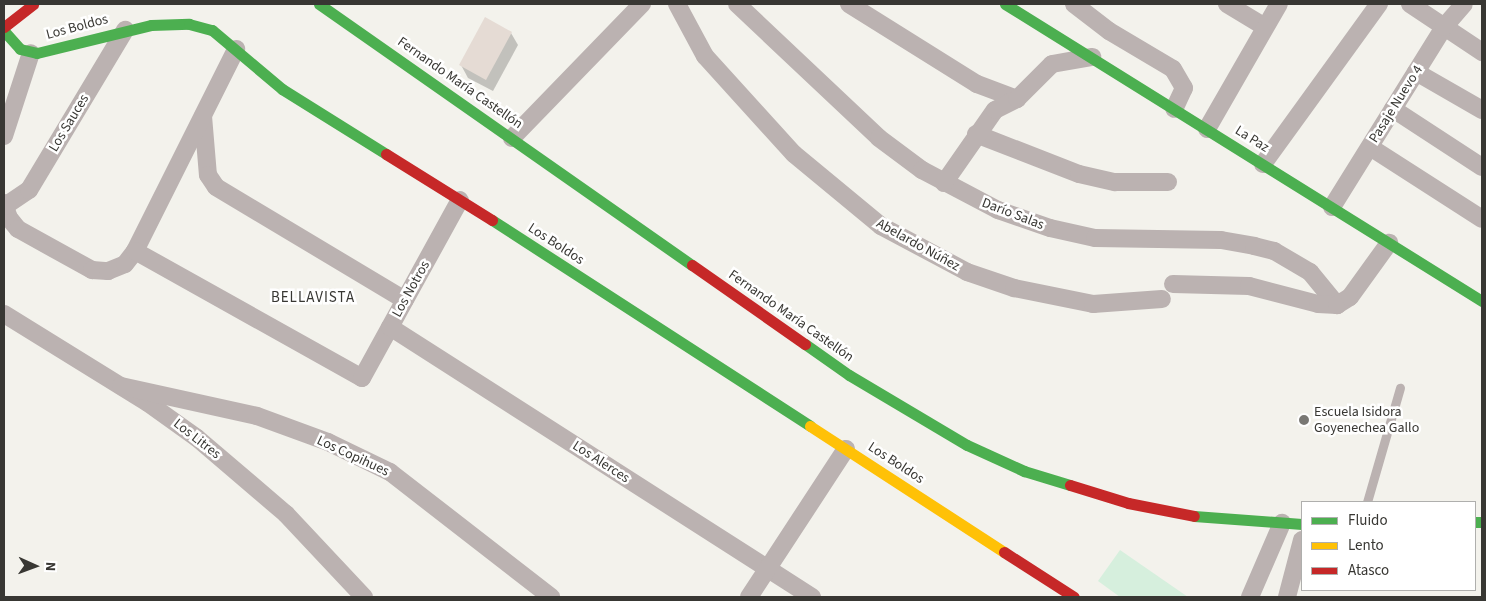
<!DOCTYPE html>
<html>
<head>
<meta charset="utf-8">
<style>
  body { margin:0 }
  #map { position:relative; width:1486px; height:601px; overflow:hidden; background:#f3f2ec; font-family:"Source Sans 3",sans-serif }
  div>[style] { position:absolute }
  .green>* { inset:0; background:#d6efdd }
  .shadow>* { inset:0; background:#0003 }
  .building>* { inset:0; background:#e5dbd4 }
  .lane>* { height:9px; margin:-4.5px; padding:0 4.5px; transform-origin:4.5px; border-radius:4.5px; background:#bbb2b1 }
  .street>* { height:18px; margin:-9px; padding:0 9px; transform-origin:9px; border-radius:9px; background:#bbb2b1 }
  .fast>* { height:11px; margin:-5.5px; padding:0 5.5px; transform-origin:5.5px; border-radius:5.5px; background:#4caf50 }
  .slow>* { height:11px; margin:-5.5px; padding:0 5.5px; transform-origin:5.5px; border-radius:5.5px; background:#ffc107 }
  .jam>* { height:11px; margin:-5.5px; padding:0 5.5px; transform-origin:5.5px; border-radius:5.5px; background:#c62828 }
  .dots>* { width:14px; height:14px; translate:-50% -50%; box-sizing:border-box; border:2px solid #fff; border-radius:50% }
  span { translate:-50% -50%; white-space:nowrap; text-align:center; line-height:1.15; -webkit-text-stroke:5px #fff; paint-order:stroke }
  .street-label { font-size:14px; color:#383733 }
  .poi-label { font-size:14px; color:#383733 }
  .left { translate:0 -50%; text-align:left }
  .neighbourhood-label { font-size:15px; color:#383733; letter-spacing:1px }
  .frame { position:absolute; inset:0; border:5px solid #383733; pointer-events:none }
  .legend { position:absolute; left:1301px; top:501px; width:175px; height:90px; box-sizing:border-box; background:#fff; border:1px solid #afafad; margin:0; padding:6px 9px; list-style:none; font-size:15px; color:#383733 }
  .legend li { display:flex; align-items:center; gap:10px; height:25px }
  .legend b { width:25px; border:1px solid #afafad }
  .north { position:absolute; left:10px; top:541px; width:50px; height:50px; -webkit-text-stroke:4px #fff; paint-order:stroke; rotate:92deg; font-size:14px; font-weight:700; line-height:20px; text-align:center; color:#383733 }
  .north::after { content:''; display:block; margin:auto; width:18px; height:22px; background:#383733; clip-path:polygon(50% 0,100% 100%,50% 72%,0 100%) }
</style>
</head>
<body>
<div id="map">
  <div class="green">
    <i style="clip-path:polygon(1120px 550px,1188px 597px,1120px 597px,1098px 581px)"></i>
  </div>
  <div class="shadow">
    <i style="clip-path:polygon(511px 33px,518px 45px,493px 91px,468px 78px,461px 65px)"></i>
  </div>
  <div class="building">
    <i style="clip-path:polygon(485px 17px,512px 32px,486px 80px,459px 65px)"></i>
  </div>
  <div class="lane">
    <i style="left:1367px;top:502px;width:119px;rotate:-73.9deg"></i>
  </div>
  <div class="street">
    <i style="left:677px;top:4px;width:59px;rotate:61.7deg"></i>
    <i style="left:705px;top:56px;width:132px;rotate:47.8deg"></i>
    <i style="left:794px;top:154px;width:113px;rotate:39.6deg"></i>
    <i style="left:881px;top:226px;width:98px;rotate:28.1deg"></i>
    <i style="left:967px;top:272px;width:50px;rotate:18.8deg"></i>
    <i style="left:1014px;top:288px;width:81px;rotate:11.4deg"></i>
    <i style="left:1093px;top:304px;width:69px;rotate:-4.1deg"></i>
    <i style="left:737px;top:4px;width:195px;rotate:43.3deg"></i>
    <i style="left:879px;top:138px;width:54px;rotate:36.7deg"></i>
    <i style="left:922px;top:170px;width:86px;rotate:27.8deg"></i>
    <i style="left:998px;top:210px;width:55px;rotate:19.1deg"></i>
    <i style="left:1050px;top:228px;width:46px;rotate:12.5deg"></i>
    <i style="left:1095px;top:238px;width:126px;rotate:0.9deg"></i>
    <i style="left:1221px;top:240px;width:34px;rotate:10deg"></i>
    <i style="left:1254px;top:246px;width:21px;rotate:14deg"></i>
    <i style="left:1274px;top:251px;width:42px;rotate:30.3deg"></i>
    <i style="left:1310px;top:272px;width:43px;rotate:50.7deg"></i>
    <i style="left:849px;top:4px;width:151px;rotate:32deg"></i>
    <i style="left:977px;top:84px;width:43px;rotate:20.6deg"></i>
    <i style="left:1074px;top:4px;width:44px;rotate:37.6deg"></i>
    <i style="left:1109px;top:31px;width:74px;rotate:30.7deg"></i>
    <i style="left:1173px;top:69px;width:22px;rotate:60deg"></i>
    <i style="left:1184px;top:88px;width:23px;rotate:115deg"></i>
    <i style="left:1227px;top:4px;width:44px;rotate:31.2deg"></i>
    <i style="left:1410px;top:4px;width:87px;rotate:33.7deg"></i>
    <i style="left:1416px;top:72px;width:76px;rotate:29.9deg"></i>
    <i style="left:1393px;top:109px;width:106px;rotate:33.1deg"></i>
    <i style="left:203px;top:116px;width:59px;rotate:85.2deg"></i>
    <i style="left:208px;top:175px;width:14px;rotate:56deg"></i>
    <i style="left:216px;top:187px;width:220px;rotate:30.9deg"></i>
    <i style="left:1207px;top:129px;width:144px;rotate:-60.1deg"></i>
    <i style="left:976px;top:134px;width:110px;rotate:21.2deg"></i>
    <i style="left:1079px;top:174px;width:37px;rotate:13deg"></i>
    <i style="left:1115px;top:182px;width:53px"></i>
    <i style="left:4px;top:136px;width:87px;rotate:-72deg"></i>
    <i style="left:512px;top:138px;width:187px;rotate:-45.9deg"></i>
    <i style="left:1370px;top:147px;width:133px;rotate:32.7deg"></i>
    <i style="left:1263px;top:164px;width:198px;rotate:-54.1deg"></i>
    <i style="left:944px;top:183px;width:89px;rotate:-55.1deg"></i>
    <i style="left:995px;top:110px;width:25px;rotate:-27deg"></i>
    <i style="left:1017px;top:99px;width:49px;rotate:-45deg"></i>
    <i style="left:1052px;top:64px;width:41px;rotate:-9.9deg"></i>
    <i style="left:4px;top:203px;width:16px;rotate:72deg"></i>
    <i style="left:9px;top:218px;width:14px;rotate:51deg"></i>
    <i style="left:18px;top:229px;width:85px;rotate:29deg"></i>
    <i style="left:92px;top:270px;width:16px;rotate:4deg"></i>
    <i style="left:108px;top:271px;width:18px;rotate:-22deg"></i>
    <i style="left:125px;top:264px;width:16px;rotate:-52deg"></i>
    <i style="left:135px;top:251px;width:226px;rotate:-63.4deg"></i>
    <i style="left:5px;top:206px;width:29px;rotate:-34deg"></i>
    <i style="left:29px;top:190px;width:187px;rotate:-59deg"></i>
    <i style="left:1332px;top:207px;width:212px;rotate:-58.1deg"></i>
    <i style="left:1444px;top:27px;width:30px;rotate:-49deg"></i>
    <i style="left:135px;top:251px;width:260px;rotate:29.2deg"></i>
    <i style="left:362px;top:378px;width:203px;rotate:-61.2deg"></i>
    <i style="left:1173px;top:284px;width:76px;rotate:1.5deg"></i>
    <i style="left:1249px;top:286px;width:71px;rotate:14.6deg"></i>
    <i style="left:1318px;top:304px;width:19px;rotate:3deg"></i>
    <i style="left:1337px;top:305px;width:15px;rotate:-32deg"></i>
    <i style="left:1350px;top:297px;width:67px;rotate:-54.2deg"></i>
    <i style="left:4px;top:314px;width:169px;rotate:31.7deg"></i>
    <i style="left:148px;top:403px;width:60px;rotate:35.5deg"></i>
    <i style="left:197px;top:438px;width:117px;rotate:40.5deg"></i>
    <i style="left:286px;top:514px;width:114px;rotate:46.8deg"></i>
    <i style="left:390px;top:327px;width:501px;rotate:32.61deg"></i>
    <i style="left:121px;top:386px;width:139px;rotate:12.4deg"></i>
    <i style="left:257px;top:416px;width:76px;rotate:20.1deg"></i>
    <i style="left:328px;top:442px;width:69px;rotate:25.8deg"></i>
    <i style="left:390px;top:472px;width:204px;rotate:37.8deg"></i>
    <i style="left:749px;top:597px;width:177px;rotate:-56.8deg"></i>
    <i style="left:1250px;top:597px;width:81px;rotate:-66.6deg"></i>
    <i style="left:1287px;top:597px;width:59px;rotate:-75.3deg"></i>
  </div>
  <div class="fast">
    <i style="left:319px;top:4px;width:455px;rotate:35deg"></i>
    <i style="left:1005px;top:4px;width:562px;rotate:31.91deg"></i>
    <i style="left:4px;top:31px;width:24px;rotate:48deg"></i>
    <i style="left:20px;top:49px;width:17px;rotate:13deg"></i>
    <i style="left:37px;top:53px;width:117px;rotate:-13.8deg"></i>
    <i style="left:151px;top:25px;width:38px;rotate:-2deg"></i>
    <i style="left:189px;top:24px;width:24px;rotate:15deg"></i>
    <i style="left:212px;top:30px;width:92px;rotate:40.1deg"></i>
    <i style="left:282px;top:89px;width:123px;rotate:32deg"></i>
    <i style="left:492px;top:220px;width:379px;rotate:32.9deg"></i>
    <i style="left:805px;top:344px;width:54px;rotate:35.2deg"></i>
    <i style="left:849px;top:375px;width:137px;rotate:30.7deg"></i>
    <i style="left:967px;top:445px;width:63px;rotate:24.5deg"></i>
    <i style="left:1024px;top:471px;width:48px;rotate:16.9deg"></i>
    <i style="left:1194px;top:516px;width:108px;rotate:4.2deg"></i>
    <i style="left:1475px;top:522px;width:7px"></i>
  </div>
  <div class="slow">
    <i style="left:810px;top:426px;width:231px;rotate:33deg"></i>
  </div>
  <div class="jam">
    <i style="left:4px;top:27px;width:37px;rotate:-38deg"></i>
    <i style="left:386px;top:154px;width:125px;rotate:31.9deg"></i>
    <i style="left:692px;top:265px;width:138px;rotate:35deg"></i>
    <i style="left:1070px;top:485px;width:61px;rotate:17.2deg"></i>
    <i style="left:1128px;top:503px;width:67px;rotate:11.1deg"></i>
    <i style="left:1004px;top:552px;width:83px;rotate:32.7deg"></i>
  </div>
  <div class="dots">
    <i style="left:1304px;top:420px;background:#797874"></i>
  </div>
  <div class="street-label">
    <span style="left:77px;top:27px;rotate:-15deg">Los Boldos</span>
    <span style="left:460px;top:83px;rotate:35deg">Fernando María Castellón</span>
    <span style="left:1396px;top:104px;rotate:-58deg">Pasaje Nuevo 4</span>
    <span style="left:69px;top:123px;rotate:-59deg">Los Sauces</span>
    <span style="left:1252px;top:139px;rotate:32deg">La Paz</span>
    <span style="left:1013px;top:214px;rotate:21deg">Darío Salas</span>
    <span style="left:556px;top:244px;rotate:33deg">Los Boldos</span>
    <span style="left:918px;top:245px;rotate:29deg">Abelardo Núñez</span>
    <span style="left:411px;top:289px;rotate:-61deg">Los Notros</span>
    <span style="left:791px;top:316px;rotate:35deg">Fernando María Castellón</span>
    <span style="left:197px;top:439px;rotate:38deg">Los Litres</span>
    <span style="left:353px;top:456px;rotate:25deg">Los Copihues</span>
    <span style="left:601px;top:462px;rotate:33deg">Los Alerces</span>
    <span style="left:896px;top:463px;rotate:33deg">Los Boldos</span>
  </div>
  <div class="poi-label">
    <span class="left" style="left:1314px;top:420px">Escuela Isidora<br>Goyenechea Gallo</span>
  </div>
  <div class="neighbourhood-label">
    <span style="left:313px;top:298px">BELLAVISTA</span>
  </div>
  <div class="frame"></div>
  <ul class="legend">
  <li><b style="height:6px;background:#4caf50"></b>Fluido</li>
  <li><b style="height:6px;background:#ffc107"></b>Lento</li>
  <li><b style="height:6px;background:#c62828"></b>Atasco</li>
  </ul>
  <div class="north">N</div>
</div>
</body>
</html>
